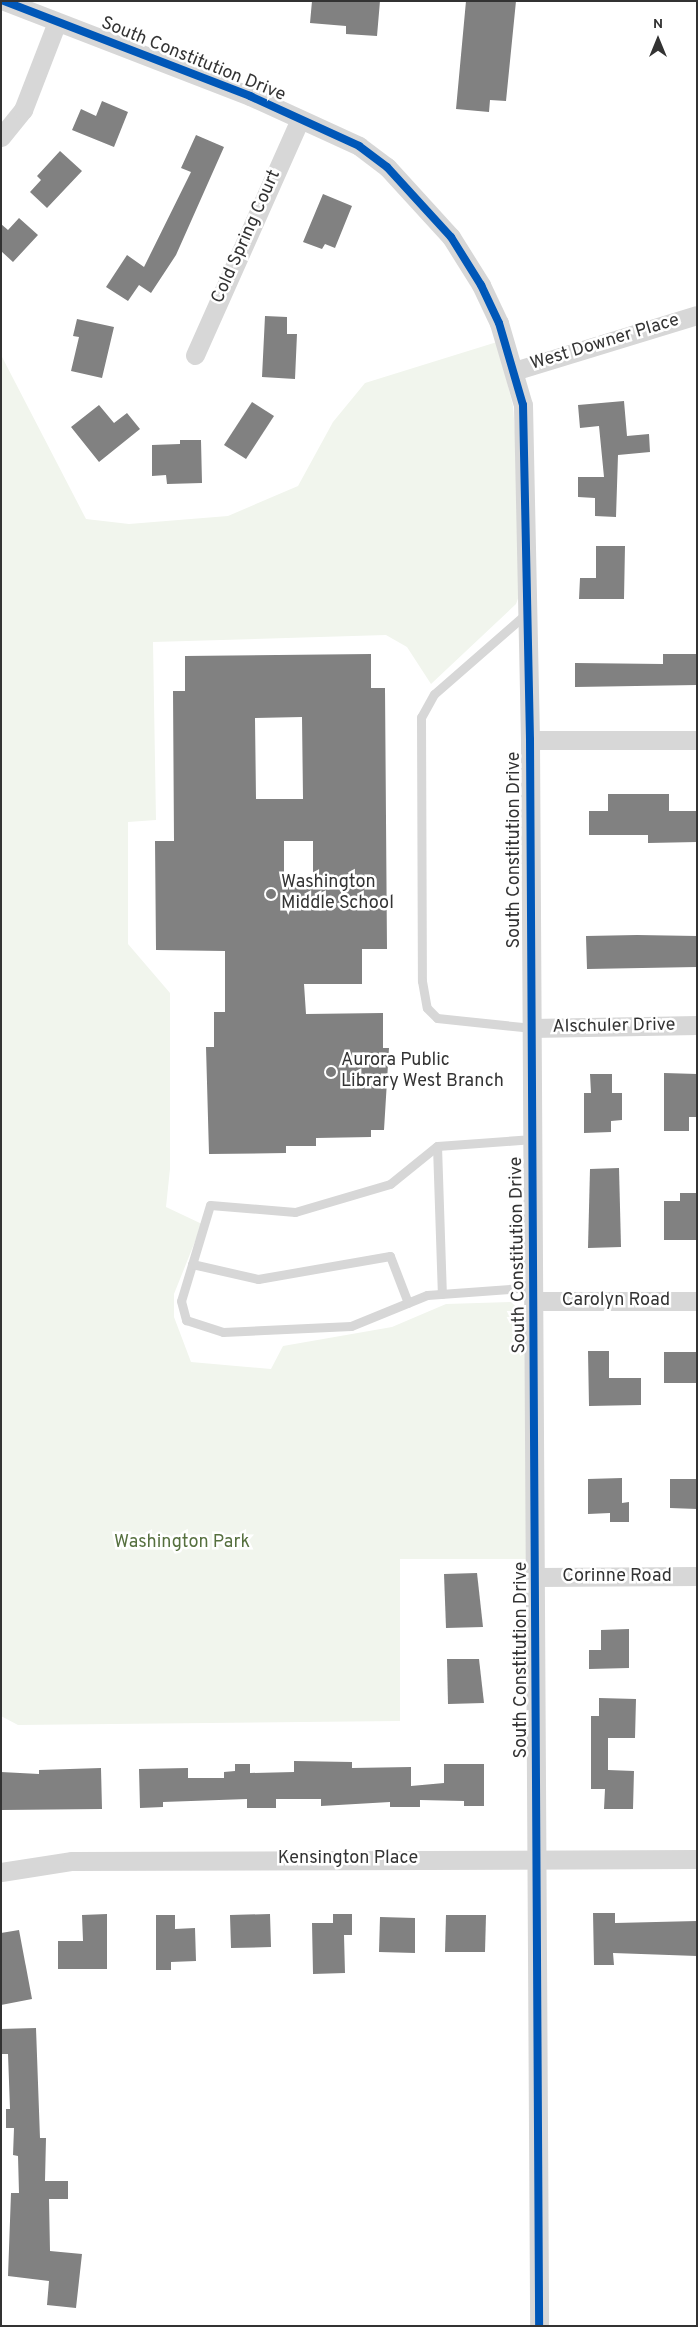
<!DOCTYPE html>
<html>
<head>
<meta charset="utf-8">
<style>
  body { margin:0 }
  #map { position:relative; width:698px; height:2327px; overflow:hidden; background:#fff; font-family:Overpass,sans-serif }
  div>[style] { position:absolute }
  .green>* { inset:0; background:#f1f5ed }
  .building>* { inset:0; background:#818181 }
  .lane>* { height:9px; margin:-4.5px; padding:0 4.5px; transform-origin:4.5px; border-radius:4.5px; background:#d7d7d7 }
  .street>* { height:19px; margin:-9.5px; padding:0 9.5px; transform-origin:9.5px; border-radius:9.5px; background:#d7d7d7 }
  .cycleway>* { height:8px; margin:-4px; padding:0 4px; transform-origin:4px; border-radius:4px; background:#0057b8 }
  .dots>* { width:14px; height:14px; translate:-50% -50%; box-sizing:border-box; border:2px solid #fff; border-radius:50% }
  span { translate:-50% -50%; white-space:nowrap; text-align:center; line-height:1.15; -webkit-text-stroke:5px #fff; paint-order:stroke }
  .street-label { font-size:18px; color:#333 }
  .poi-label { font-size:18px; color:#333 }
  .left { translate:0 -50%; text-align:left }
  .park-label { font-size:18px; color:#56703f }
  .frame { position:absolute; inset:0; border:2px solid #333; pointer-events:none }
  .north { position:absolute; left:633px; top:15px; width:50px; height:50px; -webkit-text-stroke:4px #fff; paint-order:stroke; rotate:0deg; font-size:14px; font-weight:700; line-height:20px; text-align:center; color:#333 }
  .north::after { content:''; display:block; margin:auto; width:18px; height:22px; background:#333; clip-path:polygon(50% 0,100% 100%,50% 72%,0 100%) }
</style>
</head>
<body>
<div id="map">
  <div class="green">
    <i style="clip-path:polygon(497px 342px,513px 406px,520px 501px,523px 585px,516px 604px,431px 684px,407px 647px,386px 635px,153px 642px,156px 820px,128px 822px,128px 944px,170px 993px,170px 1169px,166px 1207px,202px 1224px,174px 1294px,174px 1317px,191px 1362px,271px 1369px,283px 1346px,392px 1327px,446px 1304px,511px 1302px,525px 1315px,527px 1559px,400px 1559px,400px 1721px,18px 1725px,1px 1716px,1px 355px,86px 519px,129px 524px,228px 516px,298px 486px,333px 422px,365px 383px)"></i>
  </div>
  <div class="building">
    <i style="clip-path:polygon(312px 1px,380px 1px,377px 36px,346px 34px,346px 26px,310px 23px)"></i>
    <i style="clip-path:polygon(466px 1px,516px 1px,506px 101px,490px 100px,489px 112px,456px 109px)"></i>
    <i style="clip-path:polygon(102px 101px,128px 112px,114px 147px,72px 130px,81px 109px,96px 116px)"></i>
    <i style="clip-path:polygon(196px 135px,224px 147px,176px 255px,151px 293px,139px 285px,128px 301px,106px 287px,127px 255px,144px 267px,191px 172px,181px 168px)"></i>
    <i style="clip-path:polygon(60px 151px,82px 171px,47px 208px,30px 192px,41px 180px,37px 176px)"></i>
    <i style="clip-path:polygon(323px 194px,352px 206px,335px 248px,325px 244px,322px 249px,303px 242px)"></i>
    <i style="clip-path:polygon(19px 218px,38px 235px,13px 262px,1px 251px,1px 224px,8px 230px)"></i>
    <i style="clip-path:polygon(265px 316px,287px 317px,287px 334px,297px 334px,295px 379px,262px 377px)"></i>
    <i style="clip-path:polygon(77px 319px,114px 327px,102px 378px,71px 371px,79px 337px,73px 336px)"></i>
    <i style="clip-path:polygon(624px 401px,627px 436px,649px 434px,650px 452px,618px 455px,616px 517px,595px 516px,595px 498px,578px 497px,578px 477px,604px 477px,599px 426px,580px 428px,578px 405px)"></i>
    <i style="clip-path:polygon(252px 402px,274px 416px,246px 459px,224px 445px)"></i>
    <i style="clip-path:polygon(99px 405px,114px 423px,127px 413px,140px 429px,99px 462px,71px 427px)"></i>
    <i style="clip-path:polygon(180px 440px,201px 440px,202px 483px,167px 484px,166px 475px,152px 476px,152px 445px,180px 444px)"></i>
    <i style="clip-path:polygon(596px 546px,625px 546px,624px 599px,579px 599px,580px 578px,596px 578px)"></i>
    <i style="clip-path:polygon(evenodd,371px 654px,371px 688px,385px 688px,387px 949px,362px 949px,362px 984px,304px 984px,306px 1014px,383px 1013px,383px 1048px,389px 1048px,384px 1130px,371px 1130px,371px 1137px,316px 1138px,316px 1146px,286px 1146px,286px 1153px,209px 1154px,206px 1047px,214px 1047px,214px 1012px,225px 1012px,225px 951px,156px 950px,155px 841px,174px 841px,173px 691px,185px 691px,185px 656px,371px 654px,302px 717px,303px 799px,256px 799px,255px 718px,302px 717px,371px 654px,284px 841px,313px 841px,313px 881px,284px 881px,284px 841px)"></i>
    <i style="clip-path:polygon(663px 654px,697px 654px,697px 685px,575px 687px,575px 663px,663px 664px)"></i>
    <i style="clip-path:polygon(608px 794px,669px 794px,669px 811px,697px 811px,697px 842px,648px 843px,648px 835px,589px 835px,589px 811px,608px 811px)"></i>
    <i style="clip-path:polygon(637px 935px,697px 936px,697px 967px,587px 969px,586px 936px)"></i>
    <i style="clip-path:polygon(664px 1073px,697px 1074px,697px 1117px,689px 1117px,689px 1131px,664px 1131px)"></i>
    <i style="clip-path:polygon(590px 1074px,612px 1074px,612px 1093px,622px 1093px,622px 1120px,611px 1121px,611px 1132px,584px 1133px,584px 1093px,591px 1093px)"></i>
    <i style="clip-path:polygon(619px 1168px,621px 1247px,588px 1248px,590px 1169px)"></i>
    <i style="clip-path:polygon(680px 1193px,697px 1193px,697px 1240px,664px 1240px,664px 1201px,680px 1201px)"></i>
    <i style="clip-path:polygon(588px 1351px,609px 1351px,609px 1378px,641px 1378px,641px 1405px,589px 1406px)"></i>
    <i style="clip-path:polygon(664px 1352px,697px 1352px,697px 1383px,664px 1383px)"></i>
    <i style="clip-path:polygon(622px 1478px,622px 1503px,629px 1502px,629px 1522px,610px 1522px,610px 1513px,588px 1514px,588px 1479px)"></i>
    <i style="clip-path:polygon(670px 1479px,697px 1479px,697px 1509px,670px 1508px)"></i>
    <i style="clip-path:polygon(477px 1573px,483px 1627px,446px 1628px,444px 1574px)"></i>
    <i style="clip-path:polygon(629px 1629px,629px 1668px,589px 1669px,589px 1650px,601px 1650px,601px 1630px)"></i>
    <i style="clip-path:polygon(447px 1659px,479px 1659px,484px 1703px,448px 1704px)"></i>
    <i style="clip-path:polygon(599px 1698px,636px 1699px,635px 1738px,608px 1738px,608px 1770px,634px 1771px,633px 1809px,604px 1809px,605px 1789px,591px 1789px,591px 1716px,599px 1716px)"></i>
    <i style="clip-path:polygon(294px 1761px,352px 1762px,352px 1768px,411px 1767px,411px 1786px,444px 1783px,444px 1764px,484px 1764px,484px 1806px,464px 1806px,464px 1801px,420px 1800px,420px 1807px,390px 1807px,390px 1802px,321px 1806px,321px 1799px,276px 1799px,276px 1808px,247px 1808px,247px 1799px,163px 1802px,163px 1807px,140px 1808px,139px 1769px,188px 1768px,188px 1778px,224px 1778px,224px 1772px,235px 1771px,235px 1764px,250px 1764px,250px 1773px,294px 1772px)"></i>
    <i style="clip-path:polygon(101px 1768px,102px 1809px,1px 1810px,1px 1772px,39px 1774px,39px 1770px)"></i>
    <i style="clip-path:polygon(593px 1913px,615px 1913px,615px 1923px,697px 1921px,697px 1956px,613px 1953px,614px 1965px,594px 1965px)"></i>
    <i style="clip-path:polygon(107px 1914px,107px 1969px,58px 1969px,58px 1941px,83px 1941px,82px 1915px)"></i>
    <i style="clip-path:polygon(270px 1914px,271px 1947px,231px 1948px,230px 1915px)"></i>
    <i style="clip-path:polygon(333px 1914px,352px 1914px,352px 1935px,344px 1935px,345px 1973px,313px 1974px,312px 1923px,333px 1923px)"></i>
    <i style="clip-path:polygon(156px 1915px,175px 1915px,175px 1929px,195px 1928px,196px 1961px,171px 1962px,171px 1970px,156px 1970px)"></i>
    <i style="clip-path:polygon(446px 1915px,486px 1915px,485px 1952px,445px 1952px)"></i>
    <i style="clip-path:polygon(380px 1917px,415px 1918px,415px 1953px,379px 1952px)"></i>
    <i style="clip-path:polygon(19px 1930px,32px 1999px,1px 2005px,1px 1933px)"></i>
    <i style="clip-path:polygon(36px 2028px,40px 2138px,46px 2138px,45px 2181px,68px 2181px,68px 2199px,49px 2199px,50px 2251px,82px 2254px,76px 2308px,47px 2305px,49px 2281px,8px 2276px,11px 2193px,19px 2193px,18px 2156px,13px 2155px,14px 2128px,6px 2128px,6px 2109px,10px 2109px,8px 2054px,1px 2054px,1px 2029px)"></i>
  </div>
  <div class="lane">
    <i style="left:527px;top:613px;width:123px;rotate:138.9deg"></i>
    <i style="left:434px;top:694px;width:26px;rotate:119deg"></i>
    <i style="left:421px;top:717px;width:264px;rotate:89.8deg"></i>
    <i style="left:422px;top:981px;width:27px;rotate:80deg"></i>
    <i style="left:427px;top:1008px;width:14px;rotate:45deg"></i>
    <i style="left:437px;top:1018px;width:96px;rotate:6deg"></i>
    <i style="left:533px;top:1139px;width:96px;rotate:175.8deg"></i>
    <i style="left:437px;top:1146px;width:60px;rotate:141deg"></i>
    <i style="left:390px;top:1184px;width:99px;rotate:163.6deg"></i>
    <i style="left:295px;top:1212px;width:85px;rotate:-175.3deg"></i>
    <i style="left:210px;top:1205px;width:100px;rotate:106.8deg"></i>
    <i style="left:181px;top:1301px;width:20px;rotate:75deg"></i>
    <i style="left:186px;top:1320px;width:39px;rotate:18deg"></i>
    <i style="left:223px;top:1332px;width:128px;rotate:-2.7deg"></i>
    <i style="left:351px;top:1326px;width:82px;rotate:-22.2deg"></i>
    <i style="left:427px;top:1295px;width:108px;rotate:-4.2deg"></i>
    <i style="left:437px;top:1146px;width:148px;rotate:88.1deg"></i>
    <i style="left:192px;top:1264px;width:68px;rotate:12.8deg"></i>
    <i style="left:258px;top:1279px;width:134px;rotate:-9.9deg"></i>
    <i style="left:390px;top:1256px;width:50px;rotate:69deg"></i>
  </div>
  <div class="street">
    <i style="left:4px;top:1px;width:264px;rotate:21.1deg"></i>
    <i style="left:250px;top:96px;width:120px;rotate:24.6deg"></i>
    <i style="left:359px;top:146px;width:35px;rotate:37deg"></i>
    <i style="left:387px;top:167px;width:95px;rotate:47.6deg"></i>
    <i style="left:451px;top:237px;width:57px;rotate:58deg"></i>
    <i style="left:481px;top:285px;width:42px;rotate:64.7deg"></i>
    <i style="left:499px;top:323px;width:85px;rotate:73.7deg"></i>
    <i style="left:523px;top:405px;width:335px;rotate:88.8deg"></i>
    <i style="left:530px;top:740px;width:1586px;rotate:89.67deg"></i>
    <i style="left:1px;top:137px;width:35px;rotate:-51deg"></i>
    <i style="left:23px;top:110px;width:94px;rotate:-68.9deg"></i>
    <i style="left:195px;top:355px;width:258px;rotate:-66deg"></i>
    <i style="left:514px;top:371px;width:191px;rotate:-17deg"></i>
    <i style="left:530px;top:740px;width:167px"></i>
    <i style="left:532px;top:1028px;width:165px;rotate:-1deg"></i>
    <i style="left:535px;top:1301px;width:162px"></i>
    <i style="left:537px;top:1577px;width:160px;rotate:-0.4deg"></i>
    <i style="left:1px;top:1872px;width:72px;rotate:-8.8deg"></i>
    <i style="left:72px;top:1861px;width:625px;rotate:-0.18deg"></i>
  </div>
  <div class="cycleway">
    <i style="left:4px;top:1px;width:264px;rotate:21.1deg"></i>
    <i style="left:250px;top:96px;width:120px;rotate:24.6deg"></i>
    <i style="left:359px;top:146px;width:35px;rotate:37deg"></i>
    <i style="left:387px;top:167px;width:95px;rotate:47.6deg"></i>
    <i style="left:451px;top:237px;width:57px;rotate:58deg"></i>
    <i style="left:481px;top:285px;width:42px;rotate:64.7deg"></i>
    <i style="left:499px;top:323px;width:85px;rotate:73.7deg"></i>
    <i style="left:523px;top:405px;width:335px;rotate:88.8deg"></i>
    <i style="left:530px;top:740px;width:1586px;rotate:89.67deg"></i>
  </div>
  <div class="dots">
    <i style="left:271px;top:894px;background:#7a7a7a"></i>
    <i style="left:331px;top:1072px;background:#7a7a7a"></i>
  </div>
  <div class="street-label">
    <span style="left:193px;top:60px;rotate:22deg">South Constitution Drive</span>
    <span style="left:247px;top:237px;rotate:-66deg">Cold Spring Court</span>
    <span style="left:605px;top:343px;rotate:-17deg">West Downer Place</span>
    <span style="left:515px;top:850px;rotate:-90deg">South Constitution Drive</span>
    <span style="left:614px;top:1027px;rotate:-1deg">Alschuler Drive</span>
    <span style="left:519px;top:1255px;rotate:-91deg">South Constitution Drive</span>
    <span style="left:616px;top:1301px">Carolyn Road</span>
    <span style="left:617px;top:1577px">Corinne Road</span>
    <span style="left:522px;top:1660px;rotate:-90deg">South Constitution Drive</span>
    <span style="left:348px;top:1859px">Kensington Place</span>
  </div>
  <div class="poi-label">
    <span class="left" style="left:281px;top:894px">Washington<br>Middle School</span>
    <span class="left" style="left:341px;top:1072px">Aurora Public<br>Library West Branch</span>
  </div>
  <div class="park-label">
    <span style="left:182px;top:1543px">Washington Park</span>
  </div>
  <div class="frame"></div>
  <div class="north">N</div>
</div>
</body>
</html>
